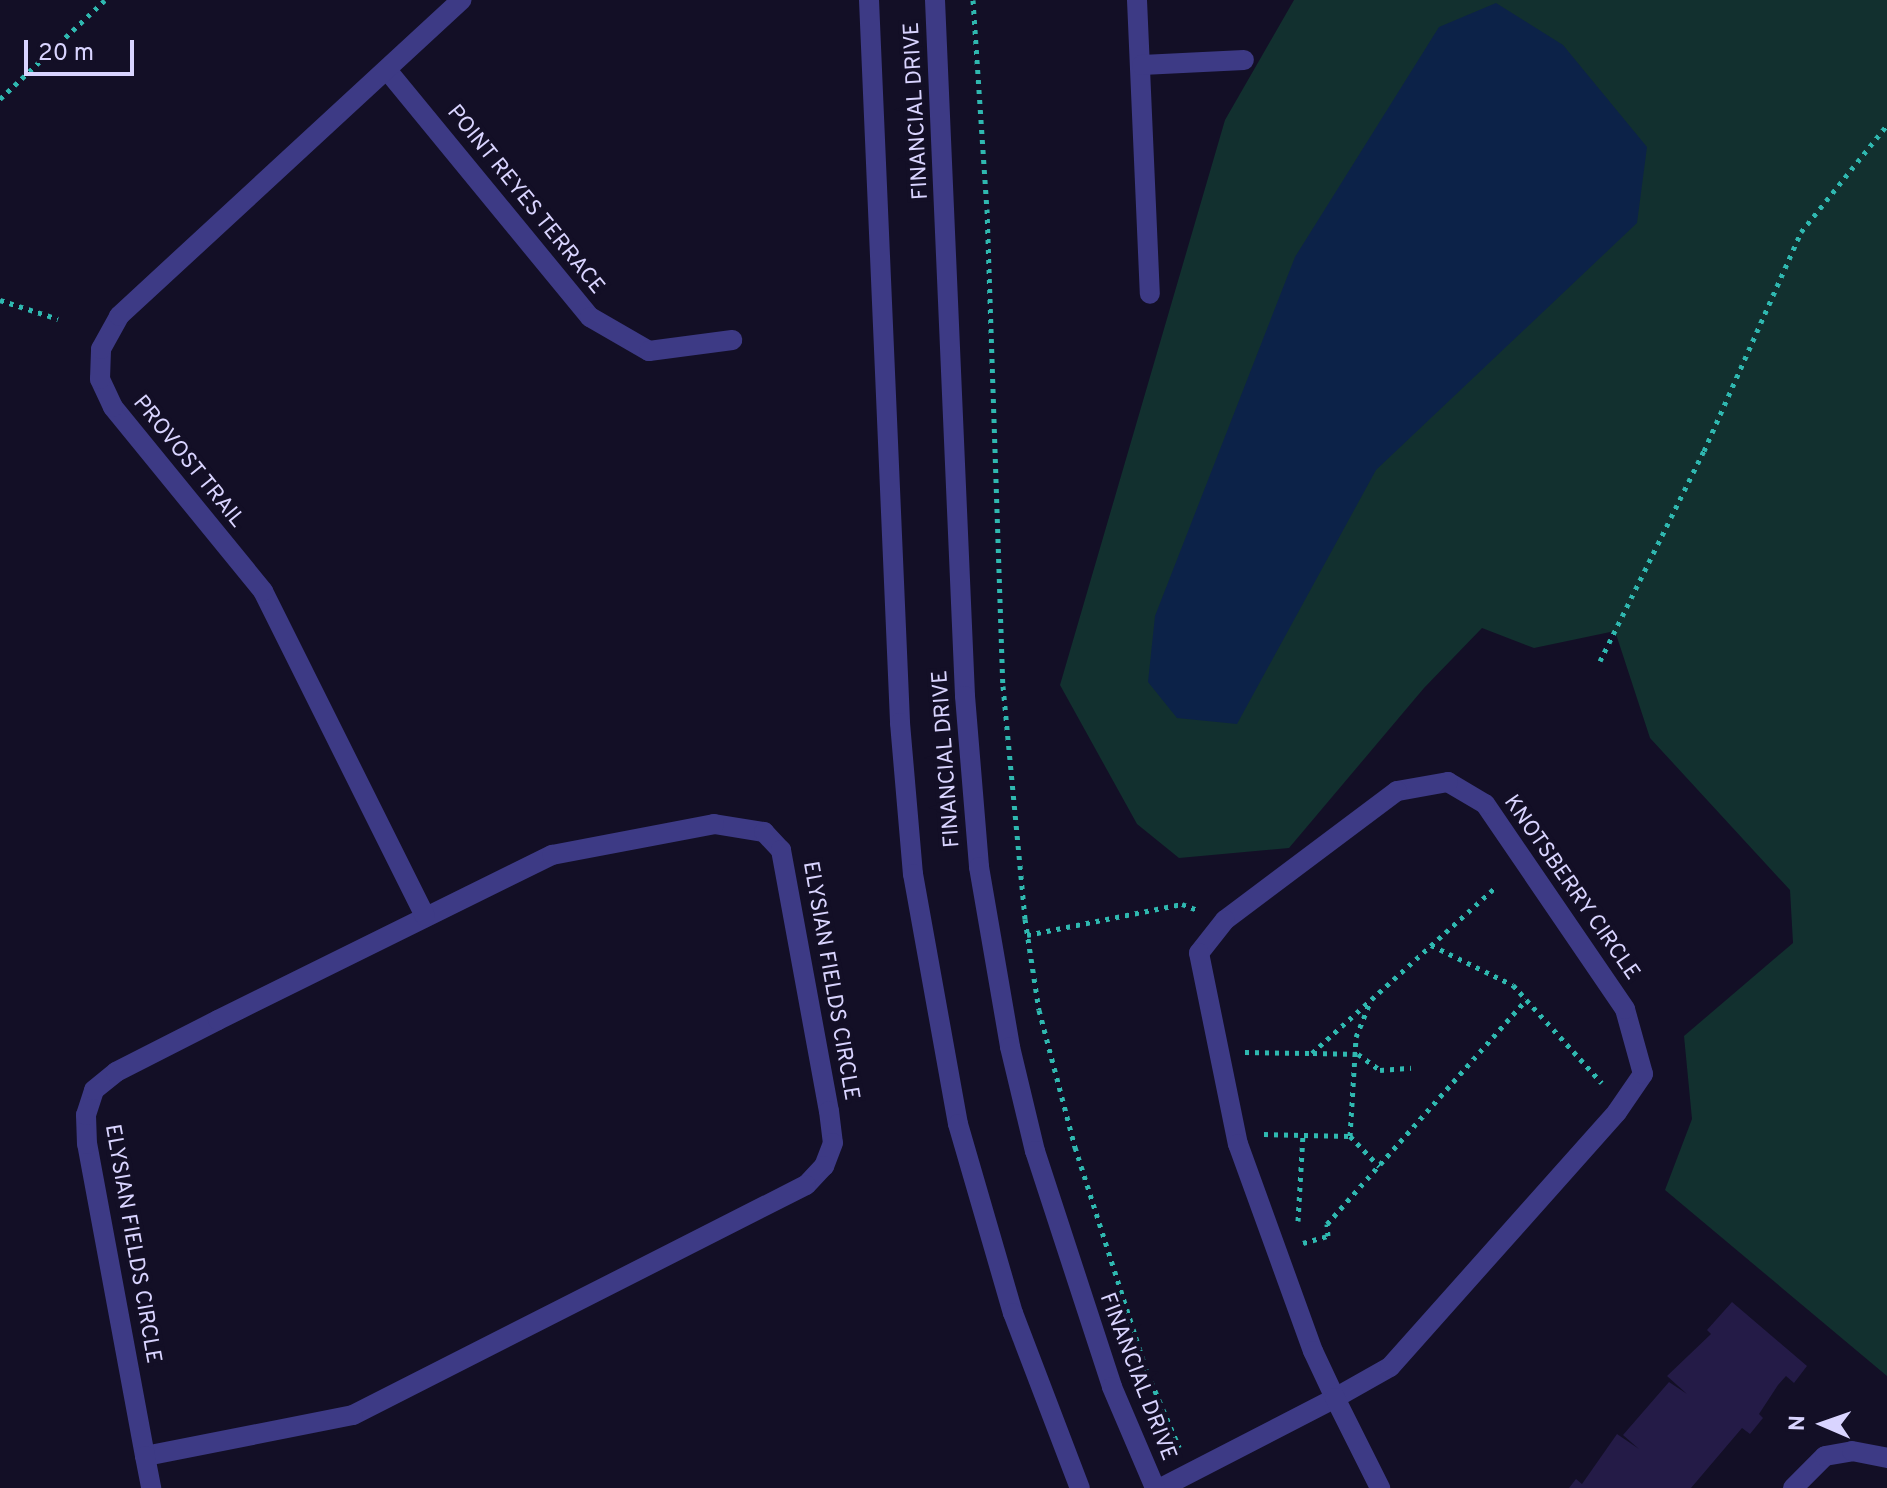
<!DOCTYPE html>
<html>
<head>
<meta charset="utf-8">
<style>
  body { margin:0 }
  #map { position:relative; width:1887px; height:1488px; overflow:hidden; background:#130f26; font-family:Overpass,sans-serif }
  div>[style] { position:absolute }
  .green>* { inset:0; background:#12302f }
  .water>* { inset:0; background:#0c2248 }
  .building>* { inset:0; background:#241b47 }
  .path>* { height:5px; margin-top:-2.5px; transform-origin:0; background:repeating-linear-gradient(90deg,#2fb8b0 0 4px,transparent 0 10px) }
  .service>* { height:20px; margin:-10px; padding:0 10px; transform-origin:10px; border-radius:10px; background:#3d3a85 }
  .minor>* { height:20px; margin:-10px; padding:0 10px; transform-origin:10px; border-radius:10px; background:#3d3a85 }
  .tertiary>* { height:20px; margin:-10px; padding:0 10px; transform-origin:10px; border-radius:10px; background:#3d3a85 }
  span { translate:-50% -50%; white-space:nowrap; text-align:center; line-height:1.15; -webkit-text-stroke:8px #130f26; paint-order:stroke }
  .street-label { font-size:22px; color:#d9d4ff }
  .north { position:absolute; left:1783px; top:1384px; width:80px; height:80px; -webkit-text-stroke:6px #130f26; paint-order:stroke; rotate:272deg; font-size:22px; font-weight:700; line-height:32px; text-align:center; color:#d9d4ff }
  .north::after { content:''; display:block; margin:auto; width:28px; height:36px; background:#d9d4ff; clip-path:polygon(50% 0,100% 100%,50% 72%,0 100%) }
  .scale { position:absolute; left:24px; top:40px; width:110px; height:36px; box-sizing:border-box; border:4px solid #d9d4ff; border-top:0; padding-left:10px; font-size:24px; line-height:28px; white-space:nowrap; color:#d9d4ff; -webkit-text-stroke:6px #130f26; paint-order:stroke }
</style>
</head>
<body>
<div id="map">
  <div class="green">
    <i style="clip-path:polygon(1294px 0,1887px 0,1887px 1376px,1665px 1190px,1692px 1119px,1684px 1036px,1793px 943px,1790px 890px,1650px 738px,1615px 631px,1534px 648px,1482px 628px,1424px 688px,1289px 848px,1179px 858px,1137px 824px,1060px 685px,1225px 120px)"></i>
  </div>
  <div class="water">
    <i style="clip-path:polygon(1496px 3px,1563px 45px,1647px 147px,1637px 223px,1376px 470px,1237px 724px,1177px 718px,1148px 682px,1155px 616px,1295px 257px,1439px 27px)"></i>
  </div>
  <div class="building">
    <i style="clip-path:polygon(1732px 1302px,1807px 1366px,1794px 1383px,1786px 1376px,1778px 1385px,1759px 1414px,1763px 1418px,1750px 1434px,1742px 1428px,1691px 1488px,1569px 1488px,1576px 1479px,1582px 1484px,1617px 1434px,1639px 1449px,1623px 1435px,1669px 1382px,1687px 1394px,1667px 1376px,1711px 1334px,1707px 1330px)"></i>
  </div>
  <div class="path">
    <i style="left:973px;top:0;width:209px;rotate:86.2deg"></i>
    <i style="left:987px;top:209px;width:477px;rotate:88.1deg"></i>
    <i style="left:1003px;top:686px;width:234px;rotate:84.6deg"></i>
    <i style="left:1025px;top:919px;width:92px;rotate:81.3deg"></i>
    <i style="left:1039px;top:1010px;width:142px;rotate:75.3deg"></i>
    <i style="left:1075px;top:1147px;width:236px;rotate:72.3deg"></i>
    <i style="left:1147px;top:1372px;width:82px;rotate:66.9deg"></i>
    <i style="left:0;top:99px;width:144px;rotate:-43.3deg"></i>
    <i style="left:0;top:300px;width:61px;rotate:18.1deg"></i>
    <i style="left:1600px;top:661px;width:234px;rotate:-63.7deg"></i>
    <i style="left:1704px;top:451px;width:240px;rotate:-66.1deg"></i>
    <i style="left:1801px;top:232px;width:137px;rotate:-51.2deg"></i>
    <i style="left:1027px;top:935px;width:158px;rotate:-11.3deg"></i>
    <i style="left:1182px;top:904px;width:17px;rotate:21deg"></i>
    <i style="left:1431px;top:945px;width:91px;rotate:26deg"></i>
    <i style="left:1513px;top:985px;width:132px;rotate:47.8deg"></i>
    <i style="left:1245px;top:1052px;width:67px;rotate:0.9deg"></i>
    <i style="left:1312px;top:1053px;width:248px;rotate:-42.1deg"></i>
    <i style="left:1313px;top:1053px;width:46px;rotate:1.2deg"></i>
    <i style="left:1358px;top:1054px;width:27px;rotate:36deg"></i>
    <i style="left:1380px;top:1070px;width:31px;rotate:-4deg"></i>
    <i style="left:1264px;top:1134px;width:86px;rotate:1.3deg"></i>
    <i style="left:1350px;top:1136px;width:42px;rotate:46deg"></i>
    <i style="left:1350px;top:1136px;width:99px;rotate:-86.5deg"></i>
    <i style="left:1356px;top:1037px;width:35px;rotate:-68deg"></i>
    <i style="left:1298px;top:1221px;width:87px;rotate:-86.7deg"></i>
    <i style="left:1303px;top:1243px;width:26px;rotate:-16deg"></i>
    <i style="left:1328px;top:1236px;width:12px;rotate:-95deg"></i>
    <i style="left:1327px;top:1224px;width:300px;rotate:-48.4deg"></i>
  </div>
  <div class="service">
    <i style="left:1137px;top:0;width:294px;rotate:87.5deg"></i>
    <i style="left:1142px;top:65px;width:102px;rotate:-2.8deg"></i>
    <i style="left:1161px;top:1488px;width:196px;rotate:-27.3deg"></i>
    <i style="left:1335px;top:1398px;width:63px;rotate:-29.4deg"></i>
    <i style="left:1390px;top:1367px;width:341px;rotate:-48.3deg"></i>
    <i style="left:1617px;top:1112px;width:46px;rotate:-55.6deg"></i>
    <i style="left:1643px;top:1074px;width:67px;rotate:-105.5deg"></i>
    <i style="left:1625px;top:1009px;width:248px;rotate:-124.3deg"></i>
    <i style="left:1485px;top:804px;width:43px;rotate:-149.3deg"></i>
    <i style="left:1448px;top:782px;width:52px;rotate:170deg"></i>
    <i style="left:1397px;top:791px;width:215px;rotate:143.1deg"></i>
    <i style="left:1225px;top:920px;width:42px;rotate:128.2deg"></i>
    <i style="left:1199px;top:953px;width:195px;rotate:78.5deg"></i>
    <i style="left:1238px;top:1144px;width:220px;rotate:70.1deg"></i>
    <i style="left:1313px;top:1351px;width:52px;rotate:64.9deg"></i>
    <i style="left:1335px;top:1398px;width:101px;rotate:63.4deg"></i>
  </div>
  <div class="minor">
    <i style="left:387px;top:70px;width:320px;rotate:50.6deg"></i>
    <i style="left:590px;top:317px;width:68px;rotate:30deg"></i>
    <i style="left:649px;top:351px;width:84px;rotate:-7.5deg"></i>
    <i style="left:714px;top:824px;width:51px;rotate:9.1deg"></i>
    <i style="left:764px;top:832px;width:25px;rotate:47deg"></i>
    <i style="left:781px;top:850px;width:265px;rotate:79.6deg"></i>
    <i style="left:829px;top:1111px;width:32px;rotate:83deg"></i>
    <i style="left:833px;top:1143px;width:25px;rotate:111deg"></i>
    <i style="left:824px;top:1166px;width:26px;rotate:133deg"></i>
    <i style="left:806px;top:1185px;width:508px;rotate:153.08deg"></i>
    <i style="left:353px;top:1415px;width:212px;rotate:168.8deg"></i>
    <i style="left:145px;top:1456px;width:317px;rotate:-100.5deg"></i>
    <i style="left:87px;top:1144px;width:29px;rotate:-92deg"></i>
    <i style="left:86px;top:1115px;width:26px;rotate:-72deg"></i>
    <i style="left:94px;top:1090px;width:28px;rotate:-39deg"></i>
    <i style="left:116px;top:1072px;width:114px;rotate:-27deg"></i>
    <i style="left:218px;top:1020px;width:373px;rotate:-26.3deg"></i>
    <i style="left:552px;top:855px;width:165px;rotate:-10.8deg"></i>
    <i style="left:425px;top:916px;width:363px;rotate:-116.5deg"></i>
    <i style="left:263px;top:591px;width:237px;rotate:-129.2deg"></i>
    <i style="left:113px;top:407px;width:31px;rotate:-115deg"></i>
    <i style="left:100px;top:379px;width:30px;rotate:-88deg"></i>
    <i style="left:101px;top:349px;width:38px;rotate:-61deg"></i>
    <i style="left:119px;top:316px;width:466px;rotate:-42.7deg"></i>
    <i style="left:145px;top:1456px;width:33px;rotate:79deg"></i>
    <i style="left:1793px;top:1488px;width:45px;rotate:-45deg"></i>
    <i style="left:1825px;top:1456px;width:27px;rotate:-10deg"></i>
    <i style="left:1852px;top:1451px;width:36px;rotate:11deg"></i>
  </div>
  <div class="tertiary">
    <i style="left:869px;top:0;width:724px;rotate:87.54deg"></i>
    <i style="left:900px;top:723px;width:152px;rotate:85.1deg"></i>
    <i style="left:913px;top:874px;width:254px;rotate:79.8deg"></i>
    <i style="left:958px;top:1124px;width:197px;rotate:73.8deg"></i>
    <i style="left:1013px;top:1313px;width:187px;rotate:69.1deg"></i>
    <i style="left:935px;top:0;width:697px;rotate:87.53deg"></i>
    <i style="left:965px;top:696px;width:172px;rotate:85.3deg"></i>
    <i style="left:979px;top:867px;width:183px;rotate:80.2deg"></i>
    <i style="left:1010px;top:1047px;width:107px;rotate:76.5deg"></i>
    <i style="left:1035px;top:1151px;width:248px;rotate:71.9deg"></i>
    <i style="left:1112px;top:1387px;width:110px;rotate:66.9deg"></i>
  </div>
  <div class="street-label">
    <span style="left:917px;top:111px;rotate:-93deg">FINANCIAL DRIVE</span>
    <span style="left:525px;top:200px;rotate:51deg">POINT REYES TERRACE</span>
    <span style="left:188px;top:462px;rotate:51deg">PROVOST TRAIL</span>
    <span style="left:947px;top:759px;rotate:-94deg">FINANCIAL DRIVE</span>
    <span style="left:1571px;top:888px;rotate:55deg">KNOTSBERRY CIRCLE</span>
    <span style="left:830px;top:981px;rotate:80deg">ELYSIAN FIELDS CIRCLE</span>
    <span style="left:132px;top:1244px;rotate:80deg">ELYSIAN FIELDS CIRCLE</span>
    <span style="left:1137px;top:1377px;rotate:69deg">FINANCIAL DRIVE</span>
  </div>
  <div class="north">N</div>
  <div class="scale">20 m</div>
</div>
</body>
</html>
